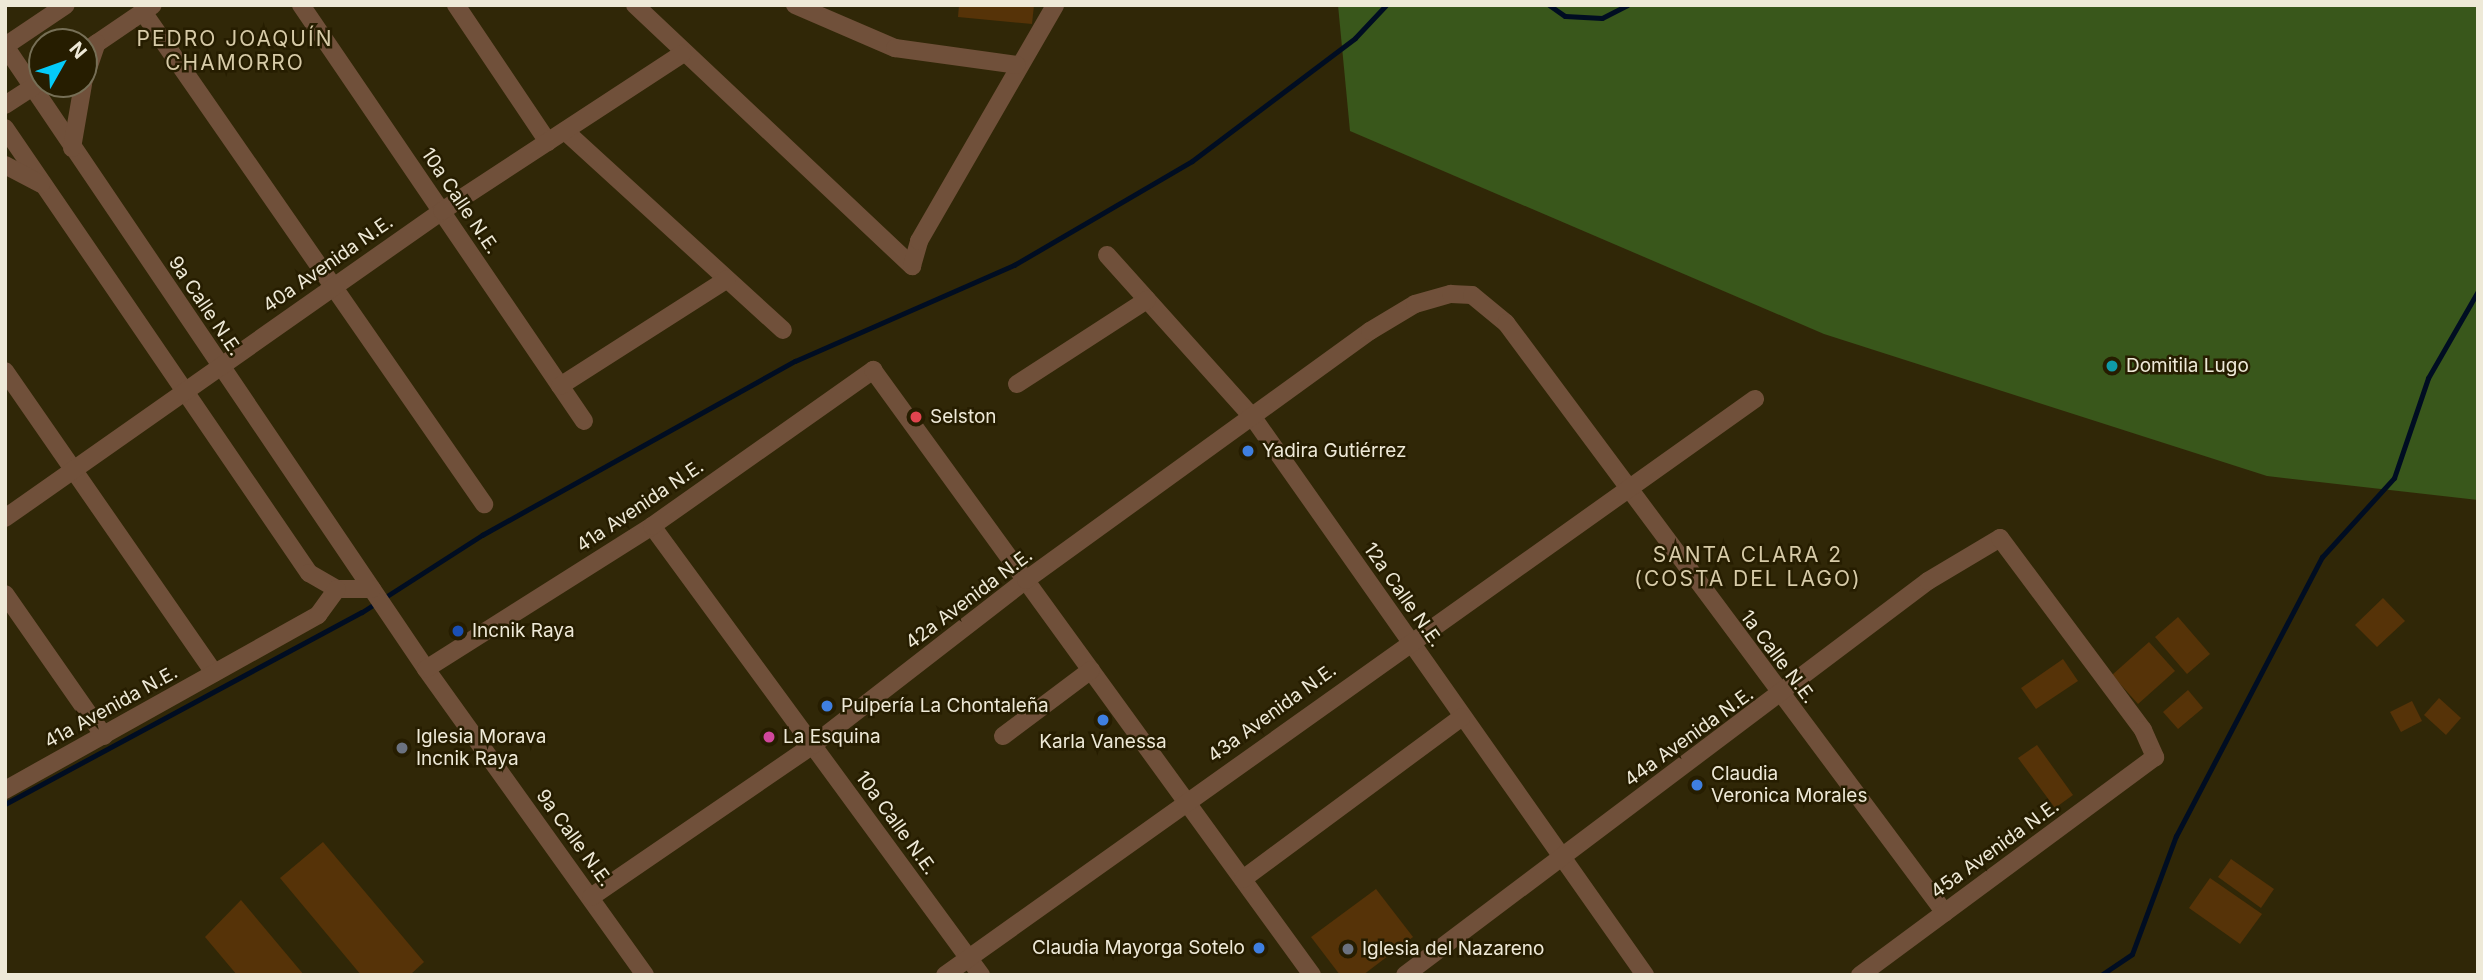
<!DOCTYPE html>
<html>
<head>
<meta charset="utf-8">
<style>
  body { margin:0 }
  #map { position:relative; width:2483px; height:980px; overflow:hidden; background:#302707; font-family:Inter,sans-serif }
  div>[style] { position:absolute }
  .green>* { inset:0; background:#39571b }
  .stream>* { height:5px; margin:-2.5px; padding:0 2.5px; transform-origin:2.5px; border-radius:2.5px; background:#000d22 }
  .building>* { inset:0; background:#563308 }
  .minor>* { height:18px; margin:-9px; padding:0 9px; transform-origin:9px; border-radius:9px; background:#70503a }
  .dots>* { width:19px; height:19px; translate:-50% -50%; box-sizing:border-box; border:4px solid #261d00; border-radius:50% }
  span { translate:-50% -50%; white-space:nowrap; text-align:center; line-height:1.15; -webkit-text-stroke:5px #261d00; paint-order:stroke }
  .street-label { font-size:19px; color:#eee9d7 }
  .poi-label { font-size:19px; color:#eee9d7 }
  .left { translate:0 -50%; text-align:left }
  .right { translate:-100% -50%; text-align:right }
  .neighbourhood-label { font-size:21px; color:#d7cba8; letter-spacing:2px }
  .frame { position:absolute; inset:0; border:7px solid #eee9d7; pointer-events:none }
  .north { position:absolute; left:28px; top:28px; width:70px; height:70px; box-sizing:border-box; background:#261d00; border:2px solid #766f56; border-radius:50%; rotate:50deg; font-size:19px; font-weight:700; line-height:28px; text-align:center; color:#eee9d7 }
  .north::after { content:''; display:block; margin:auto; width:24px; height:32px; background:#04cbf9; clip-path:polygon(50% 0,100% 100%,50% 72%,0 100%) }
</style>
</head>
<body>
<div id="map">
  <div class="green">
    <i style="clip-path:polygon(1338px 5px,2478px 5px,2478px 500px,2267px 476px,1824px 334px,1350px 131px)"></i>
  </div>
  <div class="stream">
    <i style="left:1549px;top:5px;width:19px;rotate:35deg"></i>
    <i style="left:1565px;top:16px;width:37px;rotate:3deg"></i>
    <i style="left:1602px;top:18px;width:28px;rotate:-27deg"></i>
    <i style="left:5px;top:804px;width:405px;rotate:-28.3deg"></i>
    <i style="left:362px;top:612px;width:143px;rotate:-32.7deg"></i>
    <i style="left:482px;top:535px;width:358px;rotate:-29.1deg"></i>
    <i style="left:795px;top:361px;width:239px;rotate:-23.7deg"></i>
    <i style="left:1014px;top:265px;width:206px;rotate:-30.3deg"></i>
    <i style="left:1192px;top:161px;width:204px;rotate:-37deg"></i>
    <i style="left:1355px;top:38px;width:45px;rotate:-46.8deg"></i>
    <i style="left:2101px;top:975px;width:37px;rotate:-34deg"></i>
    <i style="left:2132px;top:954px;width:126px;rotate:-69.6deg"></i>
    <i style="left:2176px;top:836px;width:315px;rotate:-62.4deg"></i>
    <i style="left:2322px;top:557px;width:107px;rotate:-47.7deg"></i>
    <i style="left:2394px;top:478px;width:106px;rotate:-71.2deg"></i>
    <i style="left:2428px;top:378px;width:100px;rotate:-60.1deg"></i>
  </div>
  <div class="building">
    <i style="clip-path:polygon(959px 5px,1034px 5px,1032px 24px,958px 17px)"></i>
    <i style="clip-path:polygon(2383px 598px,2405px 621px,2377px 647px,2355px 625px)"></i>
    <i style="clip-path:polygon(2178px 617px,2210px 654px,2187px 674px,2155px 637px)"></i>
    <i style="clip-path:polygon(2149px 642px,2175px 671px,2138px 704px,2112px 675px)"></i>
    <i style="clip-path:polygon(2063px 659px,2078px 681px,2036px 709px,2021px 688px)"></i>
    <i style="clip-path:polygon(2188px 690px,2203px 708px,2178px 729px,2163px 712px)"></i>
    <i style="clip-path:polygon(2439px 698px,2461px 718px,2446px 735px,2424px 715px)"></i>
    <i style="clip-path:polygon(2412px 701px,2422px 721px,2401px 732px,2390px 712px)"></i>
    <i style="clip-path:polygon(2037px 745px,2073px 795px,2055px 808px,2018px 758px)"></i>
    <i style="clip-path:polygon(323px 842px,424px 962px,410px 975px,361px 975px,280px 878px)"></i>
    <i style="clip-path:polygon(2231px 859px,2274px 889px,2261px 908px,2218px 877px)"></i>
    <i style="clip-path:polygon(2210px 878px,2262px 914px,2240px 944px,2189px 908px)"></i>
    <i style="clip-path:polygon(1376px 889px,1413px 937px,1363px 975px,1340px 975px,1311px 937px)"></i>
    <i style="clip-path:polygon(241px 900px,304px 975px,237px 975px,205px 937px)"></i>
  </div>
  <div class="minor">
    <i style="left:301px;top:5px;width:503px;rotate:55.77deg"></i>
    <i style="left:456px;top:5px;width:165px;rotate:56.1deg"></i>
    <i style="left:635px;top:5px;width:381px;rotate:43.3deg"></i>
    <i style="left:912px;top:266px;width:26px;rotate:-74deg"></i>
    <i style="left:919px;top:241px;width:272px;rotate:-60deg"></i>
    <i style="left:795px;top:5px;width:109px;rotate:23.3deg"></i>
    <i style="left:895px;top:48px;width:123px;rotate:7.9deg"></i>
    <i style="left:143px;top:12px;width:599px;rotate:55.27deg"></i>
    <i style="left:5px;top:46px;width:752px;rotate:55.95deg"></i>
    <i style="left:426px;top:669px;width:376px;rotate:54.4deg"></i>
    <i style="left:5px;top:46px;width:73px;rotate:-33.9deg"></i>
    <i style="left:84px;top:52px;width:83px;rotate:-34.3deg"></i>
    <i style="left:84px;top:80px;width:39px;rotate:-71deg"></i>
    <i style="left:5px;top:105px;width:44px;rotate:-33deg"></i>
    <i style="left:5px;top:128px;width:539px;rotate:55.66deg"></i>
    <i style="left:309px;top:573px;width:32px;rotate:30deg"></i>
    <i style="left:337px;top:589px;width:35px"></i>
    <i style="left:565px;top:131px;width:295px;rotate:42.4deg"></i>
    <i style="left:72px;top:148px;width:65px;rotate:-80.2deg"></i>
    <i style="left:5px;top:165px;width:41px;rotate:27.8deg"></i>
    <i style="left:1107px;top:255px;width:220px;rotate:48.1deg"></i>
    <i style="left:1254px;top:419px;width:680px;rotate:54.88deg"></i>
    <i style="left:5px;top:371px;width:367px;rotate:55.3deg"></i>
    <i style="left:1017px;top:384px;width:155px;rotate:-32.9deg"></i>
    <i style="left:560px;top:386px;width:198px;rotate:-32.6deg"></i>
    <i style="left:5px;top:518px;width:534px;rotate:-35.09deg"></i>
    <i style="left:442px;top:211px;width:287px;rotate:-33.2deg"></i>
    <i style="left:652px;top:526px;width:557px;rotate:53.77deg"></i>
    <i style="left:5px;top:594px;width:173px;rotate:55.1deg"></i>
    <i style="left:426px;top:669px;width:267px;rotate:-32.3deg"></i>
    <i style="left:652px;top:526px;width:271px;rotate:-35.2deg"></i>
    <i style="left:873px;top:370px;width:747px;rotate:54.03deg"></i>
    <i style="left:1003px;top:736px;width:110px;rotate:-36.9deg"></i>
    <i style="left:5px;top:790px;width:359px;rotate:-29.2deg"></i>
    <i style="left:318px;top:615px;width:32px;rotate:-54deg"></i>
    <i style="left:1243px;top:879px;width:272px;rotate:-36.5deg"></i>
    <i style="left:591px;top:897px;width:269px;rotate:-34.4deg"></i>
    <i style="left:813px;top:745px;width:269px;rotate:-37.8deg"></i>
    <i style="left:1026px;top:580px;width:425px;rotate:-35.9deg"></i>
    <i style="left:1370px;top:331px;width:52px;rotate:-31deg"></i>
    <i style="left:1415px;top:304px;width:37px;rotate:-16deg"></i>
    <i style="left:1451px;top:294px;width:21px;rotate:3deg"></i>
    <i style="left:1472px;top:295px;width:44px;rotate:39.5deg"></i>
    <i style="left:1506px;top:323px;width:735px;rotate:53.35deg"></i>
    <i style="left:945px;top:975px;width:994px;rotate:-35.42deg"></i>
    <i style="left:1405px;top:975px;width:655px;rotate:-36.99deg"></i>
    <i style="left:1928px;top:581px;width:84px;rotate:-30.8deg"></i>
    <i style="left:2000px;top:538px;width:239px;rotate:53.3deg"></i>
    <i style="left:2143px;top:730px;width:30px;rotate:66deg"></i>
    <i style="left:2155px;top:757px;width:367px;rotate:143.5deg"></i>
  </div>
  <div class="dots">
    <i style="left:2112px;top:366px;background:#0f9aa8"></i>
    <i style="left:916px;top:417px;background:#e0444e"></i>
    <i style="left:1248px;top:451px;background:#3f7fe0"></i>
    <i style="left:458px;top:631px;background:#1a4fb4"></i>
    <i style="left:827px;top:706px;background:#3f7fe0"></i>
    <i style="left:1103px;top:720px;background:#3f7fe0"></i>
    <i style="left:769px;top:737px;background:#d1479c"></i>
    <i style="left:402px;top:748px;background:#6b7280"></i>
    <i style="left:1697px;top:785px;background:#3f7fe0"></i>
    <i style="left:1259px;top:948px;background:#3f7fe0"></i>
    <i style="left:1348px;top:949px;background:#6b7280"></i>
  </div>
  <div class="street-label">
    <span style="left:460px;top:201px;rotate:56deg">10a Calle N.E.</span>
    <span style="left:328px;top:264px;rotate:-35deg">40a Avenida N.E.</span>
    <span style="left:205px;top:306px;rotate:56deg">9a Calle N.E.</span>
    <span style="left:640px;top:506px;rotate:-34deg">41a Avenida N.E.</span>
    <span style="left:1403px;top:595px;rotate:55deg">12a Calle N.E.</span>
    <span style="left:969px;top:599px;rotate:-37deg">42a Avenida N.E.</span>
    <span style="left:1778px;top:657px;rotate:53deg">1a Calle N.E.</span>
    <span style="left:111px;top:707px;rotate:-29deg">41a Avenida N.E.</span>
    <span style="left:1272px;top:713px;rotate:-36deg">43a Avenida N.E.</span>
    <span style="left:1689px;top:737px;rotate:-36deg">44a Avenida N.E.</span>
    <span style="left:896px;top:823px;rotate:54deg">10a Calle N.E.</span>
    <span style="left:574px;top:838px;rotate:54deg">9a Calle N.E.</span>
    <span style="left:1995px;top:849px;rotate:-36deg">45a Avenida N.E.</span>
  </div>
  <div class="poi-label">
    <span class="left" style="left:2126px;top:366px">Domitila Lugo</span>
    <span class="left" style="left:930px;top:417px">Selston</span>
    <span class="left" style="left:1262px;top:451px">Yadira Gutiérrez</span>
    <span class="left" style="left:472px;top:631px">Incnik Raya</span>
    <span class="left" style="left:841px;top:706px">Pulpería La Chontaleña</span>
    <span class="left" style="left:416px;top:748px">Iglesia Morava<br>Incnik Raya</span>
    <span class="left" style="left:783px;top:737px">La Esquina</span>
    <span style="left:1103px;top:742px">Karla Vanessa</span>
    <span class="left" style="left:1711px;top:785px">Claudia<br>Veronica Morales</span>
    <span class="right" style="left:1245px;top:948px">Claudia Mayorga Sotelo</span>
    <span class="left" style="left:1362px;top:949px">Iglesia del Nazareno</span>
  </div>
  <div class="neighbourhood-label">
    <span style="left:235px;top:51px">PEDRO JOAQUÍN<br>CHAMORRO</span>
    <span style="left:1748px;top:567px">SANTA CLARA 2<br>(COSTA DEL LAGO)</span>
  </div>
  <div class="frame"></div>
  <div class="north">N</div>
</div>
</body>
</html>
